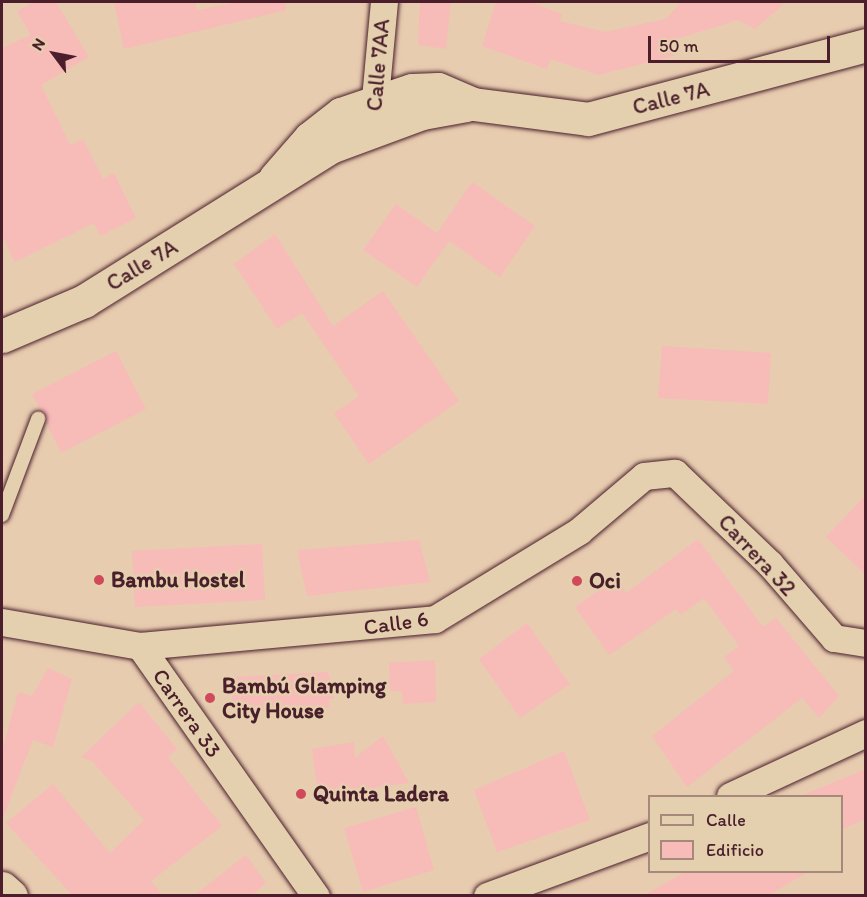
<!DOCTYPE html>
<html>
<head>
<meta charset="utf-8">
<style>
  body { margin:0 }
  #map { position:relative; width:867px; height:897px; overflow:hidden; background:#e8ccb0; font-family:Itim,sans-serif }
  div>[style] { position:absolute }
  .building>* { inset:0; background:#f7bbb8 }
  .roads { filter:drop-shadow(0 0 2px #4a1f2b) drop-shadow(0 0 2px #4a1f2b) }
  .lane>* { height:14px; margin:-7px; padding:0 7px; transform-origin:7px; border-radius:7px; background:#e4d0ae }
  .street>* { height:27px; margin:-13.5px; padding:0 13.5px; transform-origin:13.5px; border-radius:13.5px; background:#e4d0ae }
  .secondary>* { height:33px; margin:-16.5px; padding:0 16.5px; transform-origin:16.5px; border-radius:16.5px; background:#e4d0ae }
  .dots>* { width:16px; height:16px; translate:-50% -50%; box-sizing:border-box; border:3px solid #e4d0ae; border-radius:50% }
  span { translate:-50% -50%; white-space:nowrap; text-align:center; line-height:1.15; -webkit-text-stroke:5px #e4d0ae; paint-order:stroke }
  .street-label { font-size:22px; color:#4a1f2b }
  .poi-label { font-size:22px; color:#4a1f2b; font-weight:700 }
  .left { translate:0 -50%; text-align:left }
  .frame { position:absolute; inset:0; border:3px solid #4a1f2b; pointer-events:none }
  .legend { position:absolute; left:648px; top:795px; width:195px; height:78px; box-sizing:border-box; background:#e4d0ae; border:2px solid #a6897a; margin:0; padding:8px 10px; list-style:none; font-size:18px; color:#4a1f2b }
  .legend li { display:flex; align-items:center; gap:12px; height:30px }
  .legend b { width:30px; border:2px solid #a6897a }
  .north { position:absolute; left:24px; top:24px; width:60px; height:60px; -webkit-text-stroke:4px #e4d0ae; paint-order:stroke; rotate:302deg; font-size:16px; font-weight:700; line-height:24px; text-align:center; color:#4a1f2b }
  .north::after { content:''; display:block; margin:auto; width:21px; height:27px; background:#4a1f2b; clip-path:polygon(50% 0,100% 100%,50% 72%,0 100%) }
  .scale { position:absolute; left:648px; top:36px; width:182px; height:27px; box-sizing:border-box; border:3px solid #4a1f2b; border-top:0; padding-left:8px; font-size:18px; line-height:21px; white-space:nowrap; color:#4a1f2b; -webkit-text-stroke:4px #e4d0ae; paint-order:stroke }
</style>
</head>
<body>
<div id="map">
  <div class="building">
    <i style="clip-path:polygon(34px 2px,56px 2px,89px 57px,41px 85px,70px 145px,83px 139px,103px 179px,114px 173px,136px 218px,100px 236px,94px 223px,15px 262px,2px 235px,2px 48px,31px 35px,17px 11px)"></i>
    <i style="clip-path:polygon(114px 2px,195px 2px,197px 10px,239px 2px,285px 2px,286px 10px,124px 49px)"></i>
    <i style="clip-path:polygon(420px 2px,451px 2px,446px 49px,418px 45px)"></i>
    <i style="clip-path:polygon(496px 2px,530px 2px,562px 14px,560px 21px,605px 32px,666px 19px,681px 2px,782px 2px,782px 6px,755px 29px,738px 20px,670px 41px,674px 56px,598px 75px,550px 59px,547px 69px,482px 46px)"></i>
    <i style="clip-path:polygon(472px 182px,535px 226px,500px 277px,449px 241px,417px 287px,363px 250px,396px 204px,437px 233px)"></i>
    <i style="clip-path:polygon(275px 234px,333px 326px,383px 291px,459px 401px,369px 464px,334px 413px,359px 396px,302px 313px,277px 329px,234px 264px)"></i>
    <i style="clip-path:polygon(662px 346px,771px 353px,768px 404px,658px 398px)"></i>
    <i style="clip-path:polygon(116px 351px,146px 409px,61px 453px,32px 394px)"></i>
    <i style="clip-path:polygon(866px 495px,866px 575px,826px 537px)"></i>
    <i style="clip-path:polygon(698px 539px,763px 627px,776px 618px,839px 696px,819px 718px,802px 698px,687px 787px,652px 736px,734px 671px,724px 657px,739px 646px,704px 598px,681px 615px,676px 609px,609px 655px,575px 607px,616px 578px,626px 593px)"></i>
    <i style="clip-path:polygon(419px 540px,430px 582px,307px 596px,297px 550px)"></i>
    <i style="clip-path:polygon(262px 544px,265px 600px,135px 607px,132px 551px)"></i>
    <i style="clip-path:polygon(527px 623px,570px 684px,520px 718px,479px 659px)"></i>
    <i style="clip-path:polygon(435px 660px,436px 702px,403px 704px,402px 691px,390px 691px,389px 663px)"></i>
    <i style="clip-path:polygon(48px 668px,72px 679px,53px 747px,33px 740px,2px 820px,2px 752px,18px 692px,32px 696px)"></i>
    <i style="clip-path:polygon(328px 672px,334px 699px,329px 699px,329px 708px,237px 713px,236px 705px,231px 705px,235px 677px)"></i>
    <i style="clip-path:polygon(139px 702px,177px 749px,168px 757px,222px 826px,151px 881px,163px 896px,73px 896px,6px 823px,53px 784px,110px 853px,144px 820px,92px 761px,81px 757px)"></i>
    <i style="clip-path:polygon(383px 736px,409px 783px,318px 795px,312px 749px,354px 742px,355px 758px)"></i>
    <i style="clip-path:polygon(564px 751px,590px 820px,497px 852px,474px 790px)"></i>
    <i style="clip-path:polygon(866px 769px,866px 819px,842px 829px,842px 796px,801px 796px)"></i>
    <i style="clip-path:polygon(416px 807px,434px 870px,363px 892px,344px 828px)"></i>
    <i style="clip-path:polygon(246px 855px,266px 883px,251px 896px,193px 896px)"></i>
    <i style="clip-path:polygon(685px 872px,808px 872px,767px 896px,643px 896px)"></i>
  </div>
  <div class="roads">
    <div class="lane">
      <i style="left:2px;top:515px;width:103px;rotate:-69.4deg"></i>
    </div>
    <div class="street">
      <i style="left:373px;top:120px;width:119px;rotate:-84.7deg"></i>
      <i style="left:2px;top:622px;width:140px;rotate:9.9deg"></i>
      <i style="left:140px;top:646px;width:296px;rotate:-5.2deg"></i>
      <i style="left:435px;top:619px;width:169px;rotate:-31.4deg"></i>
      <i style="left:579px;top:531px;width:85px;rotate:-40.2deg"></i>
      <i style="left:644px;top:476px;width:31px;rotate:-6deg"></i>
      <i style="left:675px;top:473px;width:132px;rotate:43.8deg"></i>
      <i style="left:770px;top:564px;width:98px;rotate:49.1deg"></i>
      <i style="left:834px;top:638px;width:32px;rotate:9deg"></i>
      <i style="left:140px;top:646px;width:306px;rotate:54.9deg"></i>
      <i style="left:730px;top:796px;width:150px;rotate:-24.9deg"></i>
      <i style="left:487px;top:896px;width:174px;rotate:-20.2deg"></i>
    </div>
    <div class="secondary">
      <i style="left:275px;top:178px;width:53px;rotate:-48.8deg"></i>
      <i style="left:310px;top:138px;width:39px;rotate:-38deg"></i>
      <i style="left:341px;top:114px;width:75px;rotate:-18.7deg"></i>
      <i style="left:412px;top:90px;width:26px;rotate:-2deg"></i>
      <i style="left:438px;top:89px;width:38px;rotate:23deg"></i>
      <i style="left:473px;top:104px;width:116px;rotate:7.4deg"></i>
      <i style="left:588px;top:119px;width:288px;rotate:-14.9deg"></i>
      <i style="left:2px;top:336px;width:89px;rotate:-23.1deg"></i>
      <i style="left:84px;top:301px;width:290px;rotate:-32deg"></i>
      <i style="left:330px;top:147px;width:98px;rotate:-20.3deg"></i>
      <i style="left:422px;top:113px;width:45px;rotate:-10.3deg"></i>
      <i style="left:2px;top:888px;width:12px;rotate:42deg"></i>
    </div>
  </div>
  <div class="dots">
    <i style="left:99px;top:580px;background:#d1495b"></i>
    <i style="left:577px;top:581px;background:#d1495b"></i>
    <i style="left:210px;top:698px;background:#d1495b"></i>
    <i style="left:301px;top:794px;background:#d1495b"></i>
  </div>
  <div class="street-label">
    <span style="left:378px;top:65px;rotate:-85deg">Calle 7AA</span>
    <span style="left:671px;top:98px;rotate:-14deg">Calle 7A</span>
    <span style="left:142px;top:265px;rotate:-31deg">Calle 7A</span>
    <span style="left:757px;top:555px;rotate:47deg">Carrera 32</span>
    <span style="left:396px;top:623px;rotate:-8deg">Calle 6</span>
    <span style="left:187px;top:713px;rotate:55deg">Carrera 33</span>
  </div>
  <div class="poi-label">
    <span class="left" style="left:111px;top:580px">Bambu Hostel</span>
    <span class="left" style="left:589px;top:581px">Oci</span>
    <span class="left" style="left:222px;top:698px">Bambú Glamping<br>City House</span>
    <span class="left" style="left:313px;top:794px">Quinta Ladera</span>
  </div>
  <div class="frame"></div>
  <ul class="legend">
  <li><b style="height:8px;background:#e4d0ae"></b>Calle</li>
  <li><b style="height:16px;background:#f7bbb8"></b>Edificio</li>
  </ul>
  <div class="north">N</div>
  <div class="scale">50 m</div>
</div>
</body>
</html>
